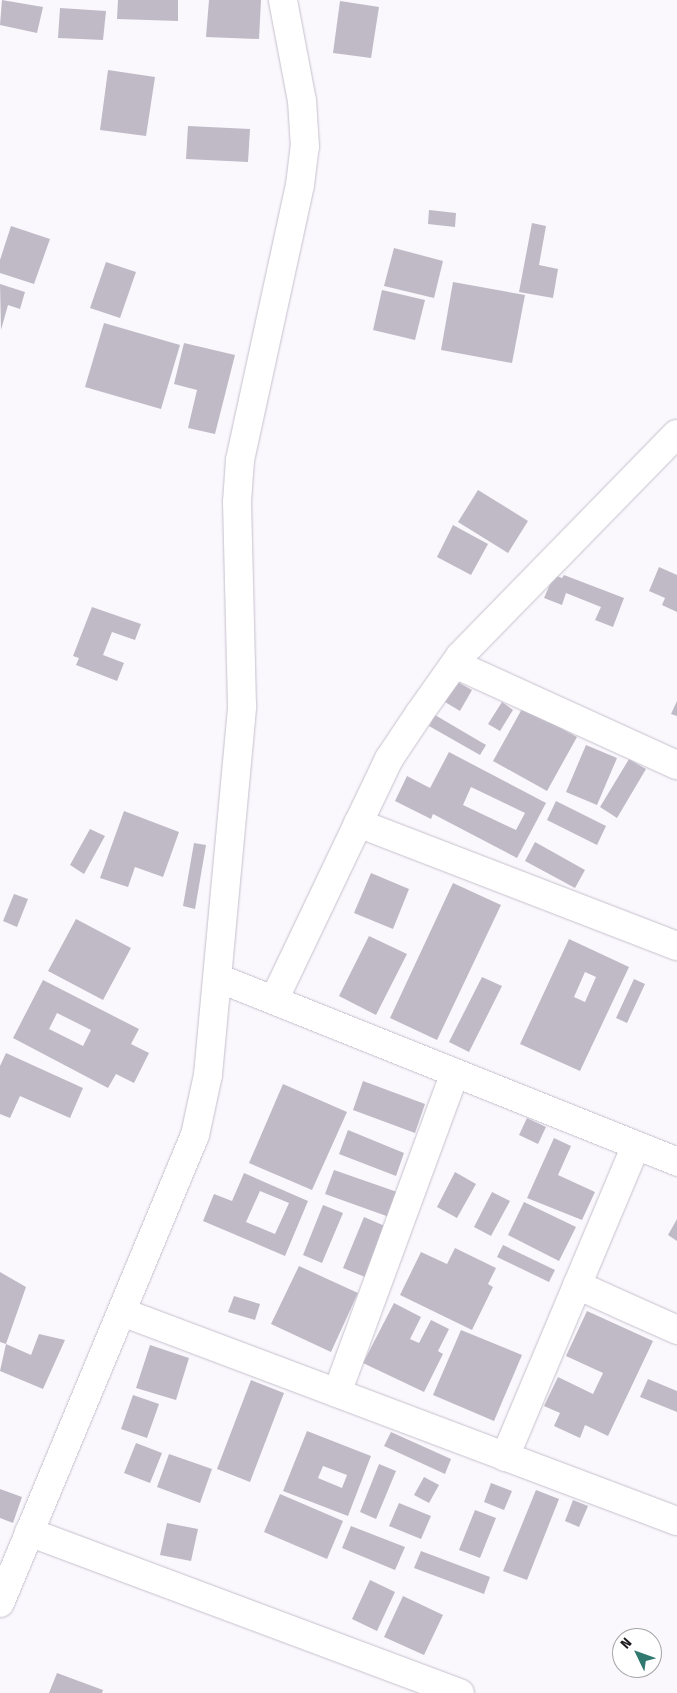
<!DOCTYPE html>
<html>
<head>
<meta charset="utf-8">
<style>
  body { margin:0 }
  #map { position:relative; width:677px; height:1693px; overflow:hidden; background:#faf8fd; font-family:"Fira Sans Condensed",sans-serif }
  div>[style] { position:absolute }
  .building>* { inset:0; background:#c0bac7 }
  .roads { filter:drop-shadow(0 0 1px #c6c0cd) drop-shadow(0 0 1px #c6c0cd) }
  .minor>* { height:28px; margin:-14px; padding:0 14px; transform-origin:14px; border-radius:14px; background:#fff }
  span { translate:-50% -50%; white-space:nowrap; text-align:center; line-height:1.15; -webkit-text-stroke:5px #fff; paint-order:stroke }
  .north { position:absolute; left:612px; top:1628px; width:50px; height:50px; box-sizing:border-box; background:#fff; border:1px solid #a4a3a5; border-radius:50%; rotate:312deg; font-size:14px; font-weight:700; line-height:20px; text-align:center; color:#1b191d }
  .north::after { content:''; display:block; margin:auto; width:18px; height:22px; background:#317871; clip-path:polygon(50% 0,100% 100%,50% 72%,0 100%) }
</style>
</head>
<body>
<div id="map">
  <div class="building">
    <i style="clip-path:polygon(2px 0,43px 7px,37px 33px,0 25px)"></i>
    <i style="clip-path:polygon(118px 0,178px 0,178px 21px,117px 19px)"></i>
    <i style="clip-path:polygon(209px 0,261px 0,259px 39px,206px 37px)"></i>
    <i style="clip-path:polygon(340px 1px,379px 7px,371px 58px,333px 53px)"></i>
    <i style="clip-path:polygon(60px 8px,106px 11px,103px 40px,58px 38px)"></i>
    <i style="clip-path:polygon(108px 70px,155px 77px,146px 136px,100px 130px)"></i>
    <i style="clip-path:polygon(188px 126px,250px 129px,248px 162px,186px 159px)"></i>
    <i style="clip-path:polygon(429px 210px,456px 213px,455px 227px,428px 224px)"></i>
    <i style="clip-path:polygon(532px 223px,546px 226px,539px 265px,558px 269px,553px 298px,519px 292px)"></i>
    <i style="clip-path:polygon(11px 226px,50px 239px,34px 284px,0 273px,0 260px)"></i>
    <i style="clip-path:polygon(394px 248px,443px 261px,434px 298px,384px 286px)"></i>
    <i style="clip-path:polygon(106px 262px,136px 272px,120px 318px,90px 308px)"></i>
    <i style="clip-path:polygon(453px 282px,525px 295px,512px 363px,441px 350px)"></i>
    <i style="clip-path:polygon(0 284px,25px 292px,20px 309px,8px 305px,1px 330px)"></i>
    <i style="clip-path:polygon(382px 290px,425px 300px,415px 340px,373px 330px)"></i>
    <i style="clip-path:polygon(104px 323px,180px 345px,161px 409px,85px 387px)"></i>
    <i style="clip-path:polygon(184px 343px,235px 355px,215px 434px,188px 428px,197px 390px,174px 384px)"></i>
    <i style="clip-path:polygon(478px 490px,528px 521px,508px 553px,458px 522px)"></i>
    <i style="clip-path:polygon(453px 525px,488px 544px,471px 575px,437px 557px)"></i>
    <i style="clip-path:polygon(659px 567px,677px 575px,677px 612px,662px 605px,665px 598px,649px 591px)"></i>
    <i style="clip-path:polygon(554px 575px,562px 578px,564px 575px,624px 598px,613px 627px,595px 620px,601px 607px,566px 593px,562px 605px,544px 598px)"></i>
    <i style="clip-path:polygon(92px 607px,141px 624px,135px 640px,112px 632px,103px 655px,124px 663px,117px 681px,76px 665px,79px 658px,73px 656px)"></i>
    <i style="clip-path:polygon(456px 681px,472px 690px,460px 711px,445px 702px)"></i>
    <i style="clip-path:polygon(677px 701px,677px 716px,671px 714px)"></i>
    <i style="clip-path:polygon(502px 702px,513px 710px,500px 731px,488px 724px)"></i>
    <i style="clip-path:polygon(523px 707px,577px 737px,547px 791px,493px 761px)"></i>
    <i style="clip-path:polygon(435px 715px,486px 745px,480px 755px,429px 726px)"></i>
    <i style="clip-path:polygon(586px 745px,617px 758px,597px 805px,566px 792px)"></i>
    <i style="clip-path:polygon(evenodd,449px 752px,546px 803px,517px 858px,433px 814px,431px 819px,395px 801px,407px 776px,430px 788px,449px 752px,471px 787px,525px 813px,516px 830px,463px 805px,471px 787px)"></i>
    <i style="clip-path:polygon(629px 759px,646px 769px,617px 818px,600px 807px)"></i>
    <i style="clip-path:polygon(556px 801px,606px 826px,597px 845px,547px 820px)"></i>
    <i style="clip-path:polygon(124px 811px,179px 832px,163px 877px,135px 867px,128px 887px,100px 878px)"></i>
    <i style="clip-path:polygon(90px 829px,105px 836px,84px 874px,70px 865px)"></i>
    <i style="clip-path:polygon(535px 842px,585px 870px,575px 888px,525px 861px)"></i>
    <i style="clip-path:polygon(194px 843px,206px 845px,195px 909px,183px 906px)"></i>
    <i style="clip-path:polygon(371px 873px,409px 889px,393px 929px,354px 913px)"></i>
    <i style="clip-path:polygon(453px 883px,501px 905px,437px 1040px,390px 1018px)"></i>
    <i style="clip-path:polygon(14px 894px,28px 899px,17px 927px,3px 921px)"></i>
    <i style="clip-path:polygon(76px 919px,131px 948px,103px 1000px,48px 971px)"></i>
    <i style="clip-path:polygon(369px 936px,407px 954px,376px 1015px,339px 996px)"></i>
    <i style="clip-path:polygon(evenodd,569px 939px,629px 967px,580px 1071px,520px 1044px,569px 939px,585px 972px,596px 977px,585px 1002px,574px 997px,585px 972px)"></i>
    <i style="clip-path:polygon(482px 977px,502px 986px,469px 1052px,449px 1042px)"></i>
    <i style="clip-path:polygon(634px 979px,645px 984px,627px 1023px,616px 1018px)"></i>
    <i style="clip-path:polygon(evenodd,43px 980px,139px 1029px,131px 1044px,149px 1053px,134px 1083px,116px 1074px,108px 1088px,13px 1038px,43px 980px,57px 1013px,91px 1030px,83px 1046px,49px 1029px,57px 1013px)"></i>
    <i style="clip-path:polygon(6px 1053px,83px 1088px,70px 1118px,20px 1096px,10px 1118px,0 1114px,0 1066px)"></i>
    <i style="clip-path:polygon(363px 1081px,425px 1104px,415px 1133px,353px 1110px)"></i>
    <i style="clip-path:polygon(283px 1084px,347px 1112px,312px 1190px,249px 1163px)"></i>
    <i style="clip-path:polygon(527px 1118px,546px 1127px,538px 1144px,519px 1135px)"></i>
    <i style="clip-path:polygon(348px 1130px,404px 1153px,396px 1176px,339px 1154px)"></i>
    <i style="clip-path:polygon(554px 1138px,571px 1146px,558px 1175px,595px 1192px,582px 1220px,527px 1198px)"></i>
    <i style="clip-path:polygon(334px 1170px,400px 1193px,392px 1218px,325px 1194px)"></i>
    <i style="clip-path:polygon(455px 1172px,476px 1184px,457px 1218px,437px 1207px)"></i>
    <i style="clip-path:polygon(evenodd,244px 1173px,308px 1201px,285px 1256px,203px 1221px,214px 1194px,232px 1201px,244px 1173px,260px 1191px,289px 1203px,275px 1234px,246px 1222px,260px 1191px)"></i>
    <i style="clip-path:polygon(492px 1192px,510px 1201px,491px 1236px,474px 1227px)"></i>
    <i style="clip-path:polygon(524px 1202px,576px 1227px,559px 1261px,508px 1235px)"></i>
    <i style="clip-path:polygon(323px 1205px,343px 1213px,322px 1263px,303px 1255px)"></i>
    <i style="clip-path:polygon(364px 1217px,387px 1227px,365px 1277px,343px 1268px)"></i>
    <i style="clip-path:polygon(677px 1219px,677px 1241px,668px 1235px)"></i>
    <i style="clip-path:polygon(503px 1245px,555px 1270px,549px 1282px,497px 1257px)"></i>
    <i style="clip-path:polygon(455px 1248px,496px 1268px,488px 1284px,493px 1287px,472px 1330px,400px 1295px,421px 1252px,447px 1264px)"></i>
    <i style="clip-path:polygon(299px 1266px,358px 1293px,331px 1352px,271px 1324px)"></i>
    <i style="clip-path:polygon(0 1272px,26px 1287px,6px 1344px,31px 1355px,39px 1334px,65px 1340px,43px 1389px,0 1371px,6px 1344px,0 1342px)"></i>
    <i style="clip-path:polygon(234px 1296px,260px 1304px,255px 1320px,228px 1312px)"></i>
    <i style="clip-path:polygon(394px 1303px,421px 1317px,410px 1339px,419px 1343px,431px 1320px,449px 1329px,438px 1351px,443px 1354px,424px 1392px,363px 1363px)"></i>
    <i style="clip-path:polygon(587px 1311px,653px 1341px,608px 1436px,585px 1425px,580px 1438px,554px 1426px,560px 1413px,544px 1406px,558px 1377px,593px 1394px,603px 1373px,566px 1356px)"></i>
    <i style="clip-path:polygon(461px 1330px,522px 1355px,494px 1421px,433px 1395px)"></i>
    <i style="clip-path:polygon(150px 1345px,189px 1358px,176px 1400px,136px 1388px)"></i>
    <i style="clip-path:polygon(648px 1379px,677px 1391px,677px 1412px,640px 1397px)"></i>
    <i style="clip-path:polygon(251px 1380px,284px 1393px,250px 1482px,217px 1469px)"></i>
    <i style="clip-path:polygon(133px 1395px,159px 1404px,147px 1438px,121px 1429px)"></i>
    <i style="clip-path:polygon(evenodd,307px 1431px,371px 1456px,348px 1516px,283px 1491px,307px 1431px,323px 1466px,347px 1475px,342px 1488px,318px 1478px,323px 1466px)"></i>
    <i style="clip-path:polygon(391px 1432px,451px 1459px,445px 1474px,384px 1446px)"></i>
    <i style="clip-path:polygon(136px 1443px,162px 1453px,150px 1483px,124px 1473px)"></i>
    <i style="clip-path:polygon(169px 1454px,212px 1469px,200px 1503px,157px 1487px)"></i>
    <i style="clip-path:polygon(379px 1464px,396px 1471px,376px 1519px,360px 1512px)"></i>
    <i style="clip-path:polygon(424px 1477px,439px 1485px,429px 1503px,414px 1495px)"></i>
    <i style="clip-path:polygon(491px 1483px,512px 1491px,504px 1510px,484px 1502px)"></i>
    <i style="clip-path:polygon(0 1489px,22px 1497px,13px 1523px,0 1518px)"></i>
    <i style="clip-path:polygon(536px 1490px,559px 1499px,527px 1580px,503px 1571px)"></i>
    <i style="clip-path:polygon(280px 1494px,343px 1521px,327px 1559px,264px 1532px)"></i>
    <i style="clip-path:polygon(573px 1500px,588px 1506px,579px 1527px,565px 1521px)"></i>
    <i style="clip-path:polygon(399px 1503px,431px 1516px,421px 1539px,389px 1526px)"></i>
    <i style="clip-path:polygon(475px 1510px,496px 1518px,480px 1558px,459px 1550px)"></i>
    <i style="clip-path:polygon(167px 1523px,198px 1529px,191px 1561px,160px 1555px)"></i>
    <i style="clip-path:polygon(351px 1526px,405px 1547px,395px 1570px,342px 1548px)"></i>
    <i style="clip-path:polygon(421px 1551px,490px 1577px,484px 1594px,414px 1568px)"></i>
    <i style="clip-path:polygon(370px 1580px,395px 1592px,377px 1631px,352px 1619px)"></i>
    <i style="clip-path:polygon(403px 1596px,443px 1615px,424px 1655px,384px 1637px)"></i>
    <i style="clip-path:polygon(57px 1673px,103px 1690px,102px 1693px,49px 1693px)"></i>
  </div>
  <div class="roads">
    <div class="minor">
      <i style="left:455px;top:664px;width:244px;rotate:24.5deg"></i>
      <i style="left:358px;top:823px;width:342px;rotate:21.1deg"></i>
      <i style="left:218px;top:978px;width:495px;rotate:21.8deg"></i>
      <i style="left:274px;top:1000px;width:267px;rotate:-64.5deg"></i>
      <i style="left:389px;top:759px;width:54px;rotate:-56.3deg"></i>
      <i style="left:419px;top:714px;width:71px;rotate:-54.7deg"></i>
      <i style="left:460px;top:656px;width:310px;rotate:-45.7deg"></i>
      <i style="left:577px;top:1285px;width:110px;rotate:24.2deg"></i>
      <i style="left:122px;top:1312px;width:593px;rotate:20.64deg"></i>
      <i style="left:337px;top:1393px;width:341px;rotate:-69.8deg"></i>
      <i style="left:505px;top:1457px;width:337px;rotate:-67.2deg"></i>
      <i style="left:29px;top:1532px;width:460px;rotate:20.5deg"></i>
      <i style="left:0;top:1603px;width:507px;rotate:-67.38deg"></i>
      <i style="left:195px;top:1135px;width:61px;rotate:-77.8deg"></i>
      <i style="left:208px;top:1075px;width:371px;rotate:-84.7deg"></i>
      <i style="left:242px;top:706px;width:204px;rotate:-91.4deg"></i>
      <i style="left:237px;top:502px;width:42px;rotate:-85.9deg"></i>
      <i style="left:240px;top:460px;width:281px;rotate:-77.7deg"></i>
      <i style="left:300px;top:185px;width:38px;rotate:-83deg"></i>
      <i style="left:305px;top:147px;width:46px;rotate:-93.7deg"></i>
      <i style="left:302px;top:101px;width:103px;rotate:-100.7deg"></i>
    </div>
  </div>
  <div class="north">N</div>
</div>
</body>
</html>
